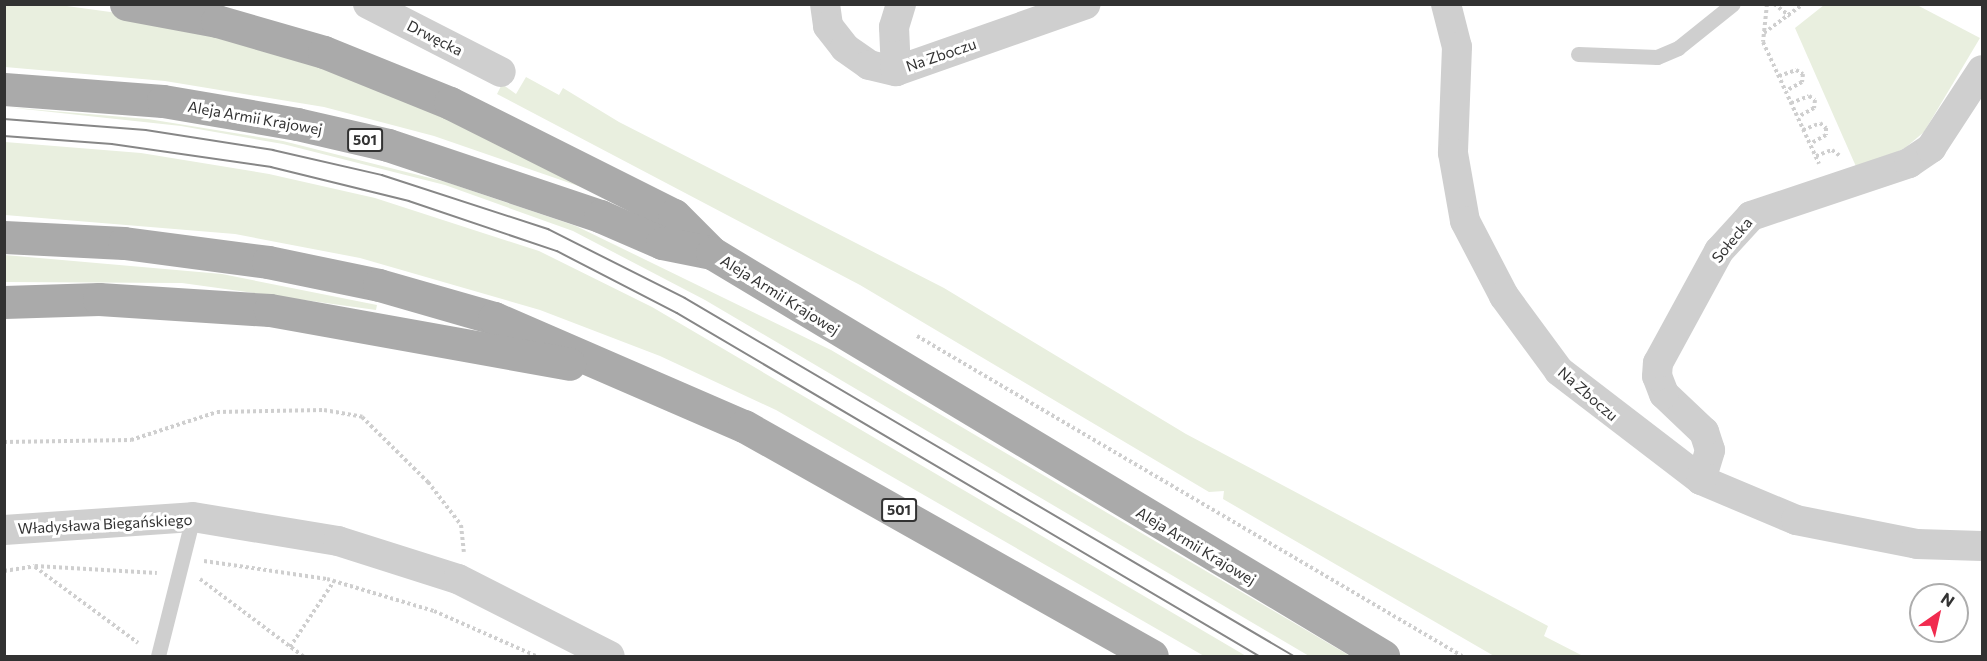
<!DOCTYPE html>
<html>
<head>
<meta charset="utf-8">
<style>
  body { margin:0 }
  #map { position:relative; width:1987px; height:661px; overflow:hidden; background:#fff; font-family:Commissioner,sans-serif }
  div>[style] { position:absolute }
  .green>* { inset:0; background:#e9efdf }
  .path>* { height:4px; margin-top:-2px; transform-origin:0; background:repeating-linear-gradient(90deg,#cfcfcf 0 3px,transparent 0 6px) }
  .service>* { height:15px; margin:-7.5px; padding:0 7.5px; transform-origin:7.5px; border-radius:7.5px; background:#cfcfcf }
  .minor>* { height:30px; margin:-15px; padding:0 15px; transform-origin:15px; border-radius:15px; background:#cfcfcf }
  .primary>* { height:33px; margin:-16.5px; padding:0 16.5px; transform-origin:16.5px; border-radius:16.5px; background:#aaa }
  .tram>* { height:1.5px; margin:-0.75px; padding:0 0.75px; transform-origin:0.75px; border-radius:0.75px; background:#878787 }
  span { translate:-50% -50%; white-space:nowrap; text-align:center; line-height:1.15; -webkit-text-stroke:6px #fff; paint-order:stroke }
  .shield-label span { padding:2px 4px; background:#fff; border:2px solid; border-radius:4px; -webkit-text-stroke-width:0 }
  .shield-label { font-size:14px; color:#323232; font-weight:700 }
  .street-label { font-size:15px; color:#323232 }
  .frame { position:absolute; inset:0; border:6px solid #323232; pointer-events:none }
  .north { position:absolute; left:1909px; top:583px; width:60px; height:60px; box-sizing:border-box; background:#fff; border:2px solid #adadad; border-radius:50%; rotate:34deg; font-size:16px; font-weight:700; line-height:24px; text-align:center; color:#323232 }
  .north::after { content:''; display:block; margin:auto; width:21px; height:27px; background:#f12b4f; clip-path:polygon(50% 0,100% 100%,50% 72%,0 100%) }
</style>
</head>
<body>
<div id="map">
  <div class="green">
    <i style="clip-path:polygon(52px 4px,147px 17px,372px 81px,587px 189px,434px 136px,324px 107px,165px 81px,5px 67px,5px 5px)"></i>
    <i style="clip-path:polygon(1824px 5px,1917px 5px,1980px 38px,1924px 132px,1905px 148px,1858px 171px,1795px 28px)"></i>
    <i style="clip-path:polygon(526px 77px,559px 95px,563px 88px,619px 122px,944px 288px,1186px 434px,1548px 626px,1544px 636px,1583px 656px,1494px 656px,1223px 499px,1224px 491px,1209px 492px,860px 285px,497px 94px,502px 84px,516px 94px)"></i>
    <i style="clip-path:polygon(5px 107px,148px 119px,283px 141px,446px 182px,576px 226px,831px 350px,1350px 656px,1309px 656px,705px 300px,573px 231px,445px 185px,283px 144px,181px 126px)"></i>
    <i style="clip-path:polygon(5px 142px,141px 153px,269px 174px,375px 198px,539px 251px,652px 307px,1246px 656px,1204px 656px,776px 410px,660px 356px,540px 310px,360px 258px,235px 234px,5px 215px)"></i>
    <i style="clip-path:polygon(5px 255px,222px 274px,377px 305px,376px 310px,182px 283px,5px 282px)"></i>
  </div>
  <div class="path">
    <i style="left:1767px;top:4px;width:38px;rotate:96deg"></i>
    <i style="left:1763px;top:42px;width:134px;rotate:65.3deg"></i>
    <i style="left:1774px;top:4px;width:20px;rotate:37deg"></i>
    <i style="left:1764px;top:33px;width:49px;rotate:-36.6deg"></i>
    <i style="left:1779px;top:76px;width:18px;rotate:-19deg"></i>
    <i style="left:1796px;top:70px;width:8px;rotate:30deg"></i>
    <i style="left:1803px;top:74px;width:8px;rotate:97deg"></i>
    <i style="left:1802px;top:82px;width:18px;rotate:151deg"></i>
    <i style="left:1791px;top:103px;width:19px;rotate:-21deg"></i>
    <i style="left:1809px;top:96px;width:7px;rotate:34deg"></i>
    <i style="left:1815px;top:100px;width:8px;rotate:97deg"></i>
    <i style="left:1814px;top:108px;width:18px;rotate:151deg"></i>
    <i style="left:1803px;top:130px;width:18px;rotate:-22deg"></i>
    <i style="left:1820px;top:123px;width:8px;rotate:40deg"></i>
    <i style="left:1826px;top:128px;width:7px;rotate:90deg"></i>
    <i style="left:1826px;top:135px;width:18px;rotate:151deg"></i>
    <i style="left:1816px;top:156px;width:17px;rotate:-21deg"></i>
    <i style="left:1832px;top:150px;width:9px;rotate:36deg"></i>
    <i style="left:917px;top:336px;width:632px;rotate:30.42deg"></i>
    <i style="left:4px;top:442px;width:127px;rotate:-0.9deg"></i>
    <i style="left:131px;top:440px;width:90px;rotate:-18deg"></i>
    <i style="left:217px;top:412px;width:107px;rotate:-1.1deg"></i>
    <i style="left:324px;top:410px;width:39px;rotate:10deg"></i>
    <i style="left:362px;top:417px;width:93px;rotate:44.6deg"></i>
    <i style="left:428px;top:482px;width:54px;rotate:52.5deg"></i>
    <i style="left:461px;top:525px;width:27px;rotate:84deg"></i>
    <i style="left:204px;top:561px;width:124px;rotate:8.3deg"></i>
    <i style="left:327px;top:579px;width:112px;rotate:16.7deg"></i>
    <i style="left:434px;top:611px;width:111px;rotate:23.8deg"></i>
    <i style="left:35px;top:567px;width:128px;rotate:36.4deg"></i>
    <i style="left:4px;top:571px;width:31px;rotate:-9deg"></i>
    <i style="left:35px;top:566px;width:122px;rotate:3.3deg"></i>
    <i style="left:200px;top:579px;width:129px;rotate:36.8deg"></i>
    <i style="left:290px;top:647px;width:79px;rotate:-56.3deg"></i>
  </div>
  <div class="service">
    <i style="left:1578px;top:54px;width:79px;rotate:2.2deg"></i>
    <i style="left:1657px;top:57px;width:23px;rotate:-23deg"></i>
    <i style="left:1678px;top:48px;width:70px;rotate:-38.7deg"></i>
    <i style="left:158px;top:656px;width:143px;rotate:-75.9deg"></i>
  </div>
  <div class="minor">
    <i style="left:368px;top:4px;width:149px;rotate:27.1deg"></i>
    <i style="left:825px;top:4px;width:22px;rotate:82deg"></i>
    <i style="left:828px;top:26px;width:28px;rotate:52deg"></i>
    <i style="left:845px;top:48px;width:29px;rotate:35deg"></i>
    <i style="left:869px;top:65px;width:28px;rotate:13deg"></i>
    <i style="left:896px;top:71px;width:201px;rotate:-19.4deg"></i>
    <i style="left:1446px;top:4px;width:44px;rotate:75.7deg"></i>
    <i style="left:1457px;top:47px;width:106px;rotate:92.2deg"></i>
    <i style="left:1453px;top:153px;width:69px;rotate:80deg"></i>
    <i style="left:1465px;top:221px;width:85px;rotate:62.5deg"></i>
    <i style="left:1504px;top:296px;width:93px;rotate:53.7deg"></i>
    <i style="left:1559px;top:371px;width:179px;rotate:37.5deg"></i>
    <i style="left:1701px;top:480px;width:103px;rotate:22.8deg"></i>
    <i style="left:1796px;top:520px;width:123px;rotate:11.2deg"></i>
    <i style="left:1917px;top:544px;width:65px;rotate:1.8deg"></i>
    <i style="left:896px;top:71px;width:44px;rotate:-92.6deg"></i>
    <i style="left:894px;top:27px;width:24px;rotate:-73deg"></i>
    <i style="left:1701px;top:480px;width:31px;rotate:-73deg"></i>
    <i style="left:1710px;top:450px;width:19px;rotate:-108deg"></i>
    <i style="left:1704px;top:432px;width:55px;rotate:-136.5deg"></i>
    <i style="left:1664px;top:394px;width:19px;rotate:-111deg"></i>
    <i style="left:1657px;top:376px;width:13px;rotate:-86deg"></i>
    <i style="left:1658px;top:363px;width:128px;rotate:-61.4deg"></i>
    <i style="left:1719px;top:251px;width:47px;rotate:-47.6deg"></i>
    <i style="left:1751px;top:216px;width:167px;rotate:-18.5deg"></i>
    <i style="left:1909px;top:163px;width:27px;rotate:-34deg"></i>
    <i style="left:1931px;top:148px;width:93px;rotate:-56.8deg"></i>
    <i style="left:4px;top:530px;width:189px;rotate:-3.9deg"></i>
    <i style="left:193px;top:517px;width:147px;rotate:9.4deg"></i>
    <i style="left:338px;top:541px;width:126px;rotate:17.6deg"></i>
    <i style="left:458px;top:579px;width:170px;rotate:26.9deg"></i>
  </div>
  <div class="primary">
    <i style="left:126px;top:4px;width:93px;rotate:10.6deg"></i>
    <i style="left:217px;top:21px;width:111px;rotate:16.2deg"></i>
    <i style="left:324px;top:52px;width:136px;rotate:22deg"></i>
    <i style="left:450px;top:103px;width:250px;rotate:26.6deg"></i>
    <i style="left:674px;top:215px;width:54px;rotate:45deg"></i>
    <i style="left:4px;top:89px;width:159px;rotate:4.3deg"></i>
    <i style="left:163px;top:101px;width:136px;rotate:9.7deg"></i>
    <i style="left:297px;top:124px;width:93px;rotate:13deg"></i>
    <i style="left:388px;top:145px;width:224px;rotate:18.5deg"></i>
    <i style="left:600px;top:216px;width:68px;rotate:23.5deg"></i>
    <i style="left:662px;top:243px;width:51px;rotate:11.3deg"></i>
    <i style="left:712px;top:253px;width:783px;rotate:30.99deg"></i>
    <i style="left:4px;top:237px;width:120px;rotate:2.9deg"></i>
    <i style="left:124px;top:243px;width:145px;rotate:7.5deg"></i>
    <i style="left:268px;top:262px;width:113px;rotate:11.7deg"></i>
    <i style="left:379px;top:285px;width:120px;rotate:16deg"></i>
    <i style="left:494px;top:318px;width:272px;rotate:23.4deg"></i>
    <i style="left:744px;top:426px;width:468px;rotate:29.4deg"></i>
    <i style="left:4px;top:302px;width:95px;rotate:-1.8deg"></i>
    <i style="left:99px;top:299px;width:171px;rotate:3.7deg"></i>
    <i style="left:270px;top:310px;width:304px;rotate:10.2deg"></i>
  </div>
  <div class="tram">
    <i style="left:4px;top:119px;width:142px;rotate:4.4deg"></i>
    <i style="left:146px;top:130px;width:129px;rotate:8.9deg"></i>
    <i style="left:273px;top:150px;width:112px;rotate:12.9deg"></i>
    <i style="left:382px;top:175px;width:175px;rotate:18deg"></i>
    <i style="left:548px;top:229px;width:153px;rotate:26.7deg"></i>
    <i style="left:685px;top:298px;width:706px;rotate:30.45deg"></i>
    <i style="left:4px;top:136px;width:108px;rotate:4.2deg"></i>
    <i style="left:112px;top:144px;width:161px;rotate:8.2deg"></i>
    <i style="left:271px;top:167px;width:142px;rotate:13.8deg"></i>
    <i style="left:409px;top:201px;width:156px;rotate:18.7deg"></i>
    <i style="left:557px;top:251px;width:135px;rotate:27.3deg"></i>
    <i style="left:677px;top:313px;width:676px;rotate:30.51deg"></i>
  </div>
  <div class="shield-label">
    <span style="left:365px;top:140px">501</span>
    <span style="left:899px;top:510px">501</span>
  </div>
  <div class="street-label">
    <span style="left:435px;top:38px;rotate:27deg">Drwęcka</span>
    <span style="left:941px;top:55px;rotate:-19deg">Na Zboczu</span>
    <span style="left:255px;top:118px;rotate:10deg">Aleja Armii Krajowej</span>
    <span style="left:1732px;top:240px;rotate:-50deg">Sołecka</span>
    <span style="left:780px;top:295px;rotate:32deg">Aleja Armii Krajowej</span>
    <span style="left:1588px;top:394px;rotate:41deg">Na Zboczu</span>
    <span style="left:105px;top:524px;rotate:-3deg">Władysława Biegańskiego</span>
    <span style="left:1196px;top:546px;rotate:31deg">Aleja Armii Krajowej</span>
  </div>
  <div class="frame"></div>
  <div class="north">N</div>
</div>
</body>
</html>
